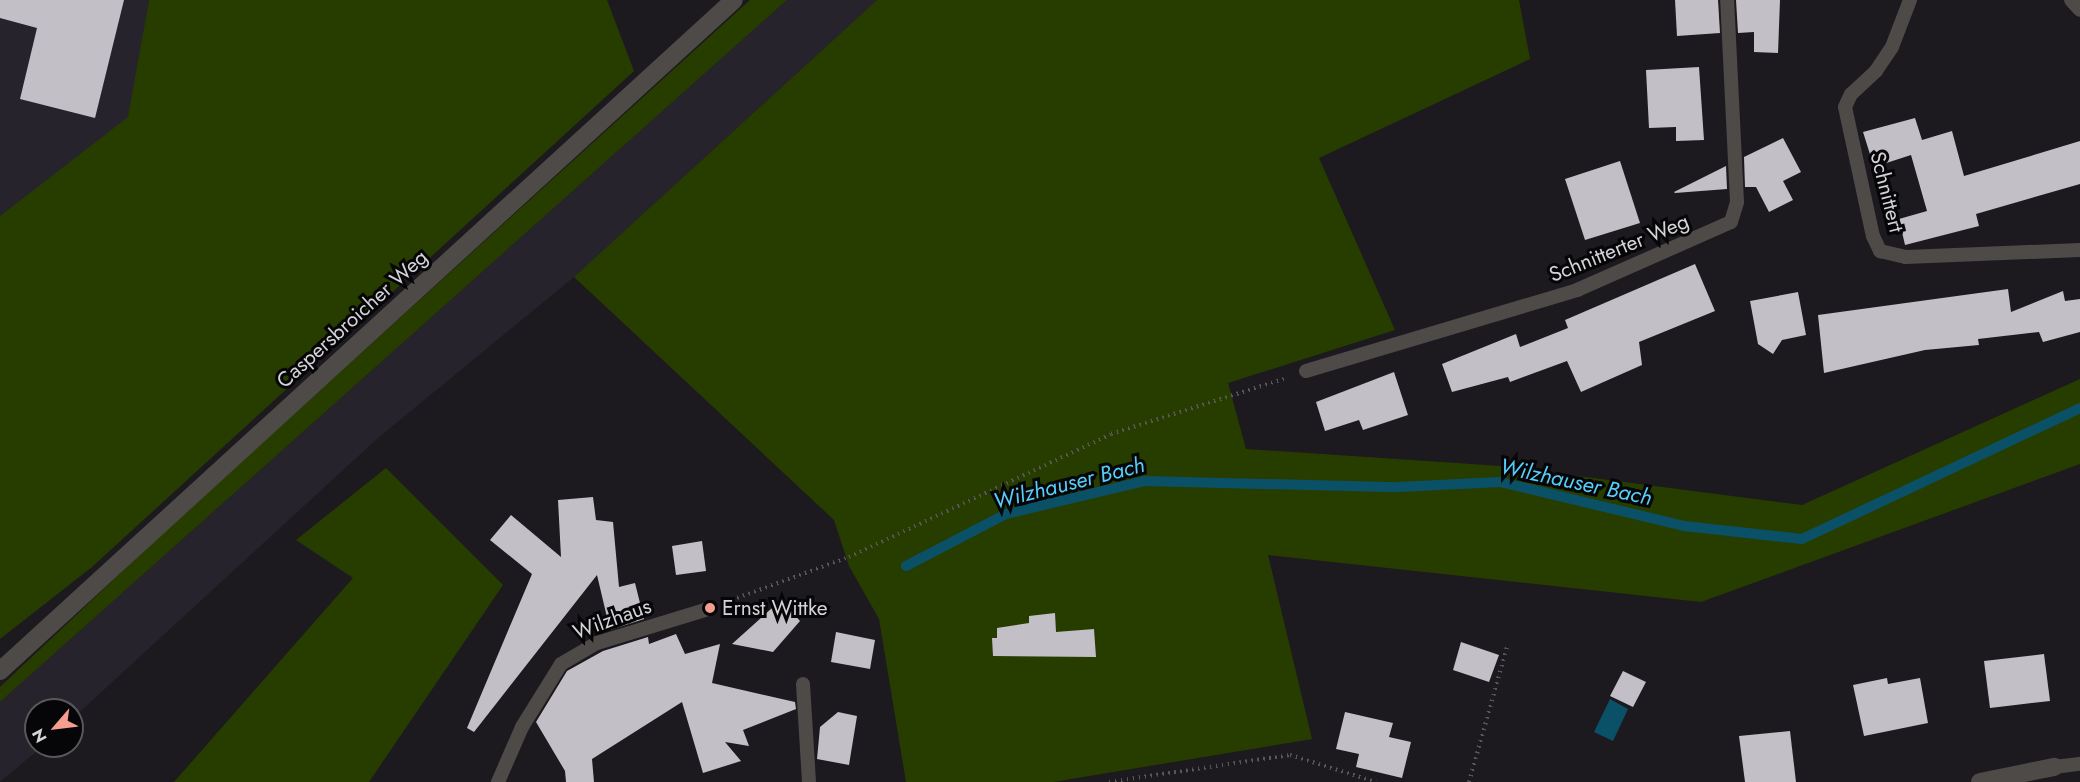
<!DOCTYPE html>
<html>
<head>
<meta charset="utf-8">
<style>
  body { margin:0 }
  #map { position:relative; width:2080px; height:782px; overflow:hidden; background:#1c191f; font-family:Jost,sans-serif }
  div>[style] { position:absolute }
  .built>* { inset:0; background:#27232d }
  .green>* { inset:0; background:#273d00 }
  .water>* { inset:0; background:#0a5168 }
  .stream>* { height:10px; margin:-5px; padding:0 5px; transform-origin:5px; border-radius:5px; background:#0a5168 }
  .building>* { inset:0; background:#c3bfc6 }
  .path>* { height:4px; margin-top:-2px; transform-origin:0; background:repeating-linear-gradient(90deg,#58565b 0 1.5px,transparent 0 6px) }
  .lane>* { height:14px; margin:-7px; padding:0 7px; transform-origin:7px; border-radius:7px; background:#4d4a48 }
  .street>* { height:18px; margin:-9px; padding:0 9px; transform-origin:9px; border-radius:9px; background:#4d4a48 }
  .dots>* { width:16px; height:16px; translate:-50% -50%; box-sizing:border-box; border:3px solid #060507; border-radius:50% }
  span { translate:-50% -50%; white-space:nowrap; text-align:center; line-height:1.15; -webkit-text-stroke:6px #060507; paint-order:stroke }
  .street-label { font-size:21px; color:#d4d3d7 }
  .poi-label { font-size:21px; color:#d4d3d7 }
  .left { translate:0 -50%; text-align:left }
  .water-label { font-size:22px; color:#57cefa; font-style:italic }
  .north { position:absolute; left:24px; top:698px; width:60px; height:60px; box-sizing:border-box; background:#060507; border:2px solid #58575a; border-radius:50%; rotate:242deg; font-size:16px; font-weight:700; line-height:24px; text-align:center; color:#d4d3d7 }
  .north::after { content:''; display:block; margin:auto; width:21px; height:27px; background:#f59d8e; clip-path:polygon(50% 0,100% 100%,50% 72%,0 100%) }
</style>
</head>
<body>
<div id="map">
  <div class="built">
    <i style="clip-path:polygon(0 0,149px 0,129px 117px,0 216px)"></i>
    <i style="clip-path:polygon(787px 0,877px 0,574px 277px,378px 438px,72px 719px,72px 710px,36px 710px,36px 746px,43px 746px,0 782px,0 702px)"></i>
  </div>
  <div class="green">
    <i style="clip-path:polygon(149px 0,607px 0,634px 71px,92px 567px,0 639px,0 216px,128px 117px)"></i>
    <i style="clip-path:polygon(750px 0,787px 0,0 702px,0 687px,162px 534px)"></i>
    <i style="clip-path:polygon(877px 0,1519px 0,1530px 59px,1319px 158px,1395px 330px,1228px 383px,1246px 449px,1501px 466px,1802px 505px,2080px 379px,2080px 464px,1701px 602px,1268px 555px,1312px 739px,1053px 782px,906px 782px,879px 619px,849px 566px,834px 520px,574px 277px)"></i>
    <i style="clip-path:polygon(386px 468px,503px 585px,369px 782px,174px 782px,353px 578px,296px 540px)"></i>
  </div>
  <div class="water">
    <i style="clip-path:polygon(1610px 699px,1628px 709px,1613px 741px,1594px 732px)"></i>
  </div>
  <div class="stream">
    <i style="left:906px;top:566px;width:113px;rotate:-27.5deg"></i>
    <i style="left:1006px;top:514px;width:142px;rotate:-13.4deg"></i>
    <i style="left:1144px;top:481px;width:254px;rotate:1.4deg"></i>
    <i style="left:1398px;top:487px;width:102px;rotate:-2.8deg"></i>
    <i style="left:1500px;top:482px;width:189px;rotate:13.4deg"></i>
    <i style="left:1684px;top:526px;width:119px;rotate:6.3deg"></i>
    <i style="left:1802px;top:539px;width:307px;rotate:-25.2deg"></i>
  </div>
  <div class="building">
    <i style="clip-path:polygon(0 0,124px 0,95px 118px,20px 99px,37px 28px,0 18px)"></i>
    <i style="clip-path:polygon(1675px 0,1718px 0,1720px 33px,1677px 36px)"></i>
    <i style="clip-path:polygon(1736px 0,1780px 0,1778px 53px,1754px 52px,1754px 32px,1738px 33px)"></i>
    <i style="clip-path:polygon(1699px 67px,1704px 140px,1676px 141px,1676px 127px,1649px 128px,1646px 70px)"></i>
    <i style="clip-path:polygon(1915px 118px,1922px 140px,1952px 131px,1964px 176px,2080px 141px,2080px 184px,1976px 214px,1979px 226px,1905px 245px,1899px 219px,1927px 211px,1911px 155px,1874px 167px,1863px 132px)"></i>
    <i style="clip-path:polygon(1783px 138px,1801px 172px,1783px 181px,1793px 200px,1769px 212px,1756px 187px,1745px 187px,1744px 157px)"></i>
    <i style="clip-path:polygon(1620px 161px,1640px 223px,1585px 240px,1565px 179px)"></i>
    <i style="clip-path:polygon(1726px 166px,1727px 189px,1675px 193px,1674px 192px)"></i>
    <i style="clip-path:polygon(1695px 264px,1715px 311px,1639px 342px,1642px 365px,1581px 392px,1567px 361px,1510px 382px,1508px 377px,1452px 392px,1442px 364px,1516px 334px,1520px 347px,1568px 328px,1565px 320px)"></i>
    <i style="clip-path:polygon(2008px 289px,2011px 312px,2063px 291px,2065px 301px,2080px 299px,2080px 332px,2043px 342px,2039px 332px,1978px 339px,1979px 345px,1925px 350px,1824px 373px,1818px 315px)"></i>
    <i style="clip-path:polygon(1798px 292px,1806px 335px,1782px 340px,1773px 354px,1758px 344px,1750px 301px)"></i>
    <i style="clip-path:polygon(1394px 372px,1408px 415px,1363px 430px,1359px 420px,1325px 431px,1316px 402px)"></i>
    <i style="clip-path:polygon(593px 497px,596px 520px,613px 522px,619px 587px,635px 583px,644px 619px,610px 630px,597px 575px,474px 732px,467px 728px,532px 574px,490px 540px,511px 515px,561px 557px,558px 500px)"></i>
    <i style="clip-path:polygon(702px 541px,706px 571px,676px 575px,672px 546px)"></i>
    <i style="clip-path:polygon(781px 600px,800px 621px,773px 652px,732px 644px)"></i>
    <i style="clip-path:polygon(1055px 613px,1056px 632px,1094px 629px,1096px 657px,993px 656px,992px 638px,997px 638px,997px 628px,1029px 623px,1029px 616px)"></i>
    <i style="clip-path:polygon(836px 632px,875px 640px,870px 669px,831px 662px)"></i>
    <i style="clip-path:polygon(676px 634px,685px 654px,720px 644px,712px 683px,795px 702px,796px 709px,743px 730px,749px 746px,725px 742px,741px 761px,703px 773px,682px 702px,592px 759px,594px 782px,566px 782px,565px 771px,536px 722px,567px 671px,603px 651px,648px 637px,649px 644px)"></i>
    <i style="clip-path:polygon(1461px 642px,1499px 655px,1489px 682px,1453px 670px)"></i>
    <i style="clip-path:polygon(2044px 654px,2050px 701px,1990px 708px,1984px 661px)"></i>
    <i style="clip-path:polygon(1623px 671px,1646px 682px,1633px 707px,1610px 696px)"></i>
    <i style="clip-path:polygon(1887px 678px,1888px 684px,1920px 678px,1928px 723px,1864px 736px,1853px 685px)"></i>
    <i style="clip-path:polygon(838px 712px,857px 716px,849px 765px,817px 759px,820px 727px)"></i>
    <i style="clip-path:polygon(1345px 712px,1393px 723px,1389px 737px,1411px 742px,1402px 778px,1356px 767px,1359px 754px,1336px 749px)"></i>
    <i style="clip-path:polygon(1790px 731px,1796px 782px,1745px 782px,1739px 736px)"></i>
  </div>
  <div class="path">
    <i style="left:726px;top:602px;width:131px;rotate:-20.1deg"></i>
    <i style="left:849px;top:557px;width:289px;rotate:-25.1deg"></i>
    <i style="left:1111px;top:434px;width:184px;rotate:-17.7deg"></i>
    <i style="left:1109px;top:782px;width:183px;rotate:-8.5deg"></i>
    <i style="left:1290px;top:755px;width:90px;rotate:17.4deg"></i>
    <i style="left:1469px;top:782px;width:140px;rotate:-74.3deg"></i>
  </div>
  <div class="lane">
    <i style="left:1910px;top:0;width:50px;rotate:111deg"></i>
    <i style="left:1892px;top:47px;width:29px;rotate:124deg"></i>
    <i style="left:1876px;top:71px;width:34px;rotate:137deg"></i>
    <i style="left:1851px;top:94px;width:14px;rotate:115deg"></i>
    <i style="left:1845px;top:107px;width:132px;rotate:77.8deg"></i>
    <i style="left:1873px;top:236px;width:17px;rotate:65deg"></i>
    <i style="left:1880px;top:251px;width:27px;rotate:13deg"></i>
    <i style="left:1906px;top:257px;width:174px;rotate:-2.3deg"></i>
    <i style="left:2071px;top:0;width:13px;rotate:48deg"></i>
    <i style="left:1306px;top:371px;width:283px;rotate:-16.6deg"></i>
    <i style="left:1577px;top:290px;width:168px;rotate:-23.8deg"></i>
    <i style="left:1731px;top:222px;width:21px;rotate:-73deg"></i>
    <i style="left:1737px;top:202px;width:202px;rotate:-92.8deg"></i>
    <i style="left:803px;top:684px;width:98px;rotate:86.5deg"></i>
    <i style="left:2054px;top:767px;width:26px;rotate:-7deg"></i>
    <i style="left:498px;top:782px;width:60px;rotate:-66.4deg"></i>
    <i style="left:522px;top:727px;width:74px;rotate:-58.2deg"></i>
    <i style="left:561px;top:664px;width:42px;rotate:-30.3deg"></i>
    <i style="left:597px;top:643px;width:113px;rotate:-17deg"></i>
  </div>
  <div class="street">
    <i style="left:0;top:671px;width:994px;rotate:-42.43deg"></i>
    <i style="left:1980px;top:782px;width:76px;rotate:-11.5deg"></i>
  </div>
  <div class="dots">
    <i style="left:710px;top:608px;background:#f59d8e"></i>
  </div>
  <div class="street-label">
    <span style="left:1887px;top:192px;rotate:76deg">Schnittert</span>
    <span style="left:1619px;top:248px;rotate:-22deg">Schnitterter Weg</span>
    <span style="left:352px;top:319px;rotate:-42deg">Caspersbroicher Weg</span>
    <span style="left:612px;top:619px;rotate:-20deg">Wilzhaus</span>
  </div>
  <div class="poi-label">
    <span class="left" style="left:722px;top:608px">Ernst Wittke</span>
  </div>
  <div class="water-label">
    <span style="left:1576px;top:482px;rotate:12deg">Wilzhauser Bach</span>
    <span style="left:1069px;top:483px;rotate:-14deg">Wilzhauser Bach</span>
  </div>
  <div class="north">N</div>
</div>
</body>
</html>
